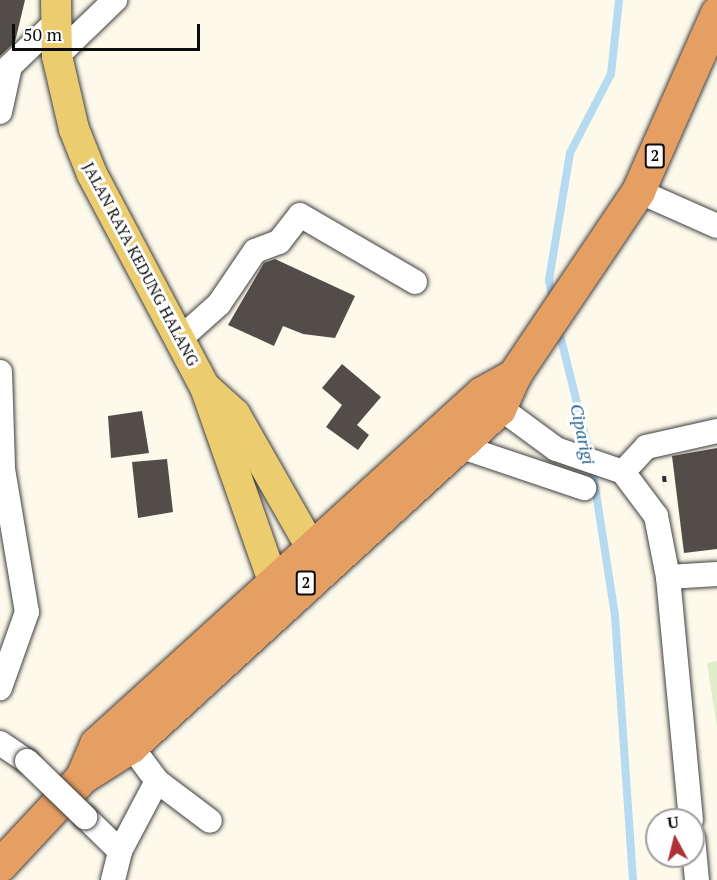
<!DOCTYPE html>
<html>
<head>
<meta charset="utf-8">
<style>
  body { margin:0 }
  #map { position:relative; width:717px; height:880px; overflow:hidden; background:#fdfaec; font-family:"PT Serif",serif }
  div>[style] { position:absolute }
  .pitch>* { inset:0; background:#e0ecca }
  .stream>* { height:8px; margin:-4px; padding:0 4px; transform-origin:4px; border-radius:4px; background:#b6daf0 }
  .building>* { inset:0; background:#534d49 }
  .path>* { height:4px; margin-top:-2px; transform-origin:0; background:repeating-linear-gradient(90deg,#2e2e2e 0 6px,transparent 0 9px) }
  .roads { filter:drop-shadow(0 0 2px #3f3f3f) drop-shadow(0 0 2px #3f3f3f) }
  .minor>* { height:24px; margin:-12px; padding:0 12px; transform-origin:12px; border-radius:12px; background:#fff }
  .major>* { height:30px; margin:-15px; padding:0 15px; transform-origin:15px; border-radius:15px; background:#ebcd6f }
  .highway>* { height:33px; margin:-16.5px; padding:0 16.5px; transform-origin:16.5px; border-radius:16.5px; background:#e69f62 }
  .bridges { filter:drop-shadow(0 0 2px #3f3f3f) drop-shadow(0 0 2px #3f3f3f) }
  .minor-bridge>* { height:24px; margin:-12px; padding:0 12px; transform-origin:12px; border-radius:12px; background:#fff }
  span { translate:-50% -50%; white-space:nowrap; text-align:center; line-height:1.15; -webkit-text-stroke:6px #fff; paint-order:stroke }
  .shield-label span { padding:2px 4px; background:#fff; border:2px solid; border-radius:4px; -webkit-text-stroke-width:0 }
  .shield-label { font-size:15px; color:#0c0c0c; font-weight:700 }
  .street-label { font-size:16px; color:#0c0c0c }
  .water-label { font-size:18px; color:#226091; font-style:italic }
  .north { position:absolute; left:645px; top:808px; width:60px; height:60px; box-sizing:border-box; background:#fff; border:2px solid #9e9e9e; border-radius:50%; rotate:353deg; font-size:16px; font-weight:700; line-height:24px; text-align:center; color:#0c0c0c }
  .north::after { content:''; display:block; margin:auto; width:21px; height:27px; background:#ae3237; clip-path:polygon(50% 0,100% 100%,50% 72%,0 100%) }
  .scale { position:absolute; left:12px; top:24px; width:188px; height:27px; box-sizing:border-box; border:3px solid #0c0c0c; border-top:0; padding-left:8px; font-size:18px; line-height:21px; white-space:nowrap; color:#0c0c0c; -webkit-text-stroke:4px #fff; paint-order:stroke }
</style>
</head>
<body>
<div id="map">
  <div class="pitch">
    <i style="clip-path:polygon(717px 661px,717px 727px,707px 663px)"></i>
  </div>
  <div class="stream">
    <i style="left:553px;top:301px;width:21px;rotate:-101deg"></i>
    <i style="left:549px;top:280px;width:129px;rotate:-80.6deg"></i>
    <i style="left:570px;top:153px;width:89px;rotate:-62.6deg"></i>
    <i style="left:611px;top:74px;width:74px;rotate:-83.8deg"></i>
    <i style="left:558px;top:327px;width:132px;rotate:76deg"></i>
    <i style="left:592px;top:467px;width:151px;rotate:81.2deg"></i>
    <i style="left:615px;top:616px;width:265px;rotate:86.1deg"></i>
  </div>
  <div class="building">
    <i style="clip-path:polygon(0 0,25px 0,15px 42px,0 56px)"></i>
    <i style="clip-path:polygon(275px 259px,355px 296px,335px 338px,303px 334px,283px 326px,274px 346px,228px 325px,264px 263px)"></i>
    <i style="clip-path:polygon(342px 364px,381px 397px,357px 425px,369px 435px,358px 450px,326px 427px,342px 405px,322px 388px)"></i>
    <i style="clip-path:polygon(142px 411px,149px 453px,111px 458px,108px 416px)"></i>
    <i style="clip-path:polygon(717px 448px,717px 549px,684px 553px,672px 456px)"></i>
    <i style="clip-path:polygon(167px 459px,173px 512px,138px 518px,132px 462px)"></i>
  </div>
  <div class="path">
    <i style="left:664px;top:476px;width:9px;rotate:84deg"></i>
  </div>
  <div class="roads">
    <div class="minor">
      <i style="left:57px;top:56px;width:81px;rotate:-44deg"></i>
      <i style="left:0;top:112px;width:47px;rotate:-77.7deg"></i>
      <i style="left:10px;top:66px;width:61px;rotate:-43.7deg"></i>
      <i style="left:638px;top:191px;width:86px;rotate:23.9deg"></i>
      <i style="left:181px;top:338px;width:51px;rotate:-41.8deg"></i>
      <i style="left:219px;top:304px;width:64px;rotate:-55.8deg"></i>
      <i style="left:255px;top:251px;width:26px;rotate:-21deg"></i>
      <i style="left:279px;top:242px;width:34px;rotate:-52deg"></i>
      <i style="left:300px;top:215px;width:133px;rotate:30.2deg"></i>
      <i style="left:0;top:372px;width:97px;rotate:88.2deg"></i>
      <i style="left:3px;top:469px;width:145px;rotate:80.5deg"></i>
      <i style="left:27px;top:612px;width:81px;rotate:109.6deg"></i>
      <i style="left:488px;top:399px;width:84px;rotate:36.3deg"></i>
      <i style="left:556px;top:449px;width:71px;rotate:18.9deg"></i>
      <i style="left:623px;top:472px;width:55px;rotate:53.1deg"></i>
      <i style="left:656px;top:516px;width:62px;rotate:78.9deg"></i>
      <i style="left:668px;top:577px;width:244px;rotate:84.6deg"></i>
      <i style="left:451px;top:435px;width:16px;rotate:47deg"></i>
      <i style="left:462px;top:447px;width:129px;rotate:18.6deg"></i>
      <i style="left:623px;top:472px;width:34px;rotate:-47deg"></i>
      <i style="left:646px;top:447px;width:73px;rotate:-12.7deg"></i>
      <i style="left:668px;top:577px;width:49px;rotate:-3.5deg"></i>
      <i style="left:0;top:743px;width:32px;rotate:34deg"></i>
      <i style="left:157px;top:781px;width:66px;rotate:37deg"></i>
      <i style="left:85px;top:817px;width:49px;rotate:44.2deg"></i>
      <i style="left:693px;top:838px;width:42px;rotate:84.6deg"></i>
      <i style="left:113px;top:880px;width:30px;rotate:-76deg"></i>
      <i style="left:120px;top:851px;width:79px;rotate:-62.1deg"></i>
      <i style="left:157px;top:781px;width:44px;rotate:-126.6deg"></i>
    </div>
    <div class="major">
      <i style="left:56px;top:0;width:56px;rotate:89deg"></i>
      <i style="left:57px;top:56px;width:75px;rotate:76.9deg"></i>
      <i style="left:74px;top:129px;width:48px;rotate:68.2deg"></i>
      <i style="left:92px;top:174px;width:241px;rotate:62.1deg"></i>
      <i style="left:205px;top:387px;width:230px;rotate:70.7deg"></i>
      <i style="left:205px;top:387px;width:40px;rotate:42deg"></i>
      <i style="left:235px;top:414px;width:177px;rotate:60.3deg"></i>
    </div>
    <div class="highway">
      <i style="left:82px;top:777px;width:36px;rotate:-67deg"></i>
      <i style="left:96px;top:744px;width:522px;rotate:-42.28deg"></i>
      <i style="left:482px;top:393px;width:37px;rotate:-29deg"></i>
      <i style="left:0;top:865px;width:120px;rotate:-47deg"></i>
      <i style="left:82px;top:777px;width:58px;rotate:-32.3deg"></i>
      <i style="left:131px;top:746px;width:499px;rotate:-42.5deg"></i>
      <i style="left:499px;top:409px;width:37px;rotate:-66deg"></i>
      <i style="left:514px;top:375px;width:222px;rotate:-56deg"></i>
      <i style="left:638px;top:191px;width:195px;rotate:-66.1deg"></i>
    </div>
  </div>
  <div class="bridges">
    <div class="minor-bridge">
      <i style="left:27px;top:761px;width:81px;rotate:44deg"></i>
    </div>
  </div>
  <div class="shield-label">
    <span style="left:655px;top:156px">2</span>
    <span style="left:306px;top:583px">2</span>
  </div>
  <div class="street-label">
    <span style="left:141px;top:264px;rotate:62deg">JALAN RAYA KEDUNG HALANG</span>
  </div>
  <div class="water-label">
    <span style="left:583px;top:434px;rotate:78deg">Ciparigi</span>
  </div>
  <div class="north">U</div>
  <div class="scale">50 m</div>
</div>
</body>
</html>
